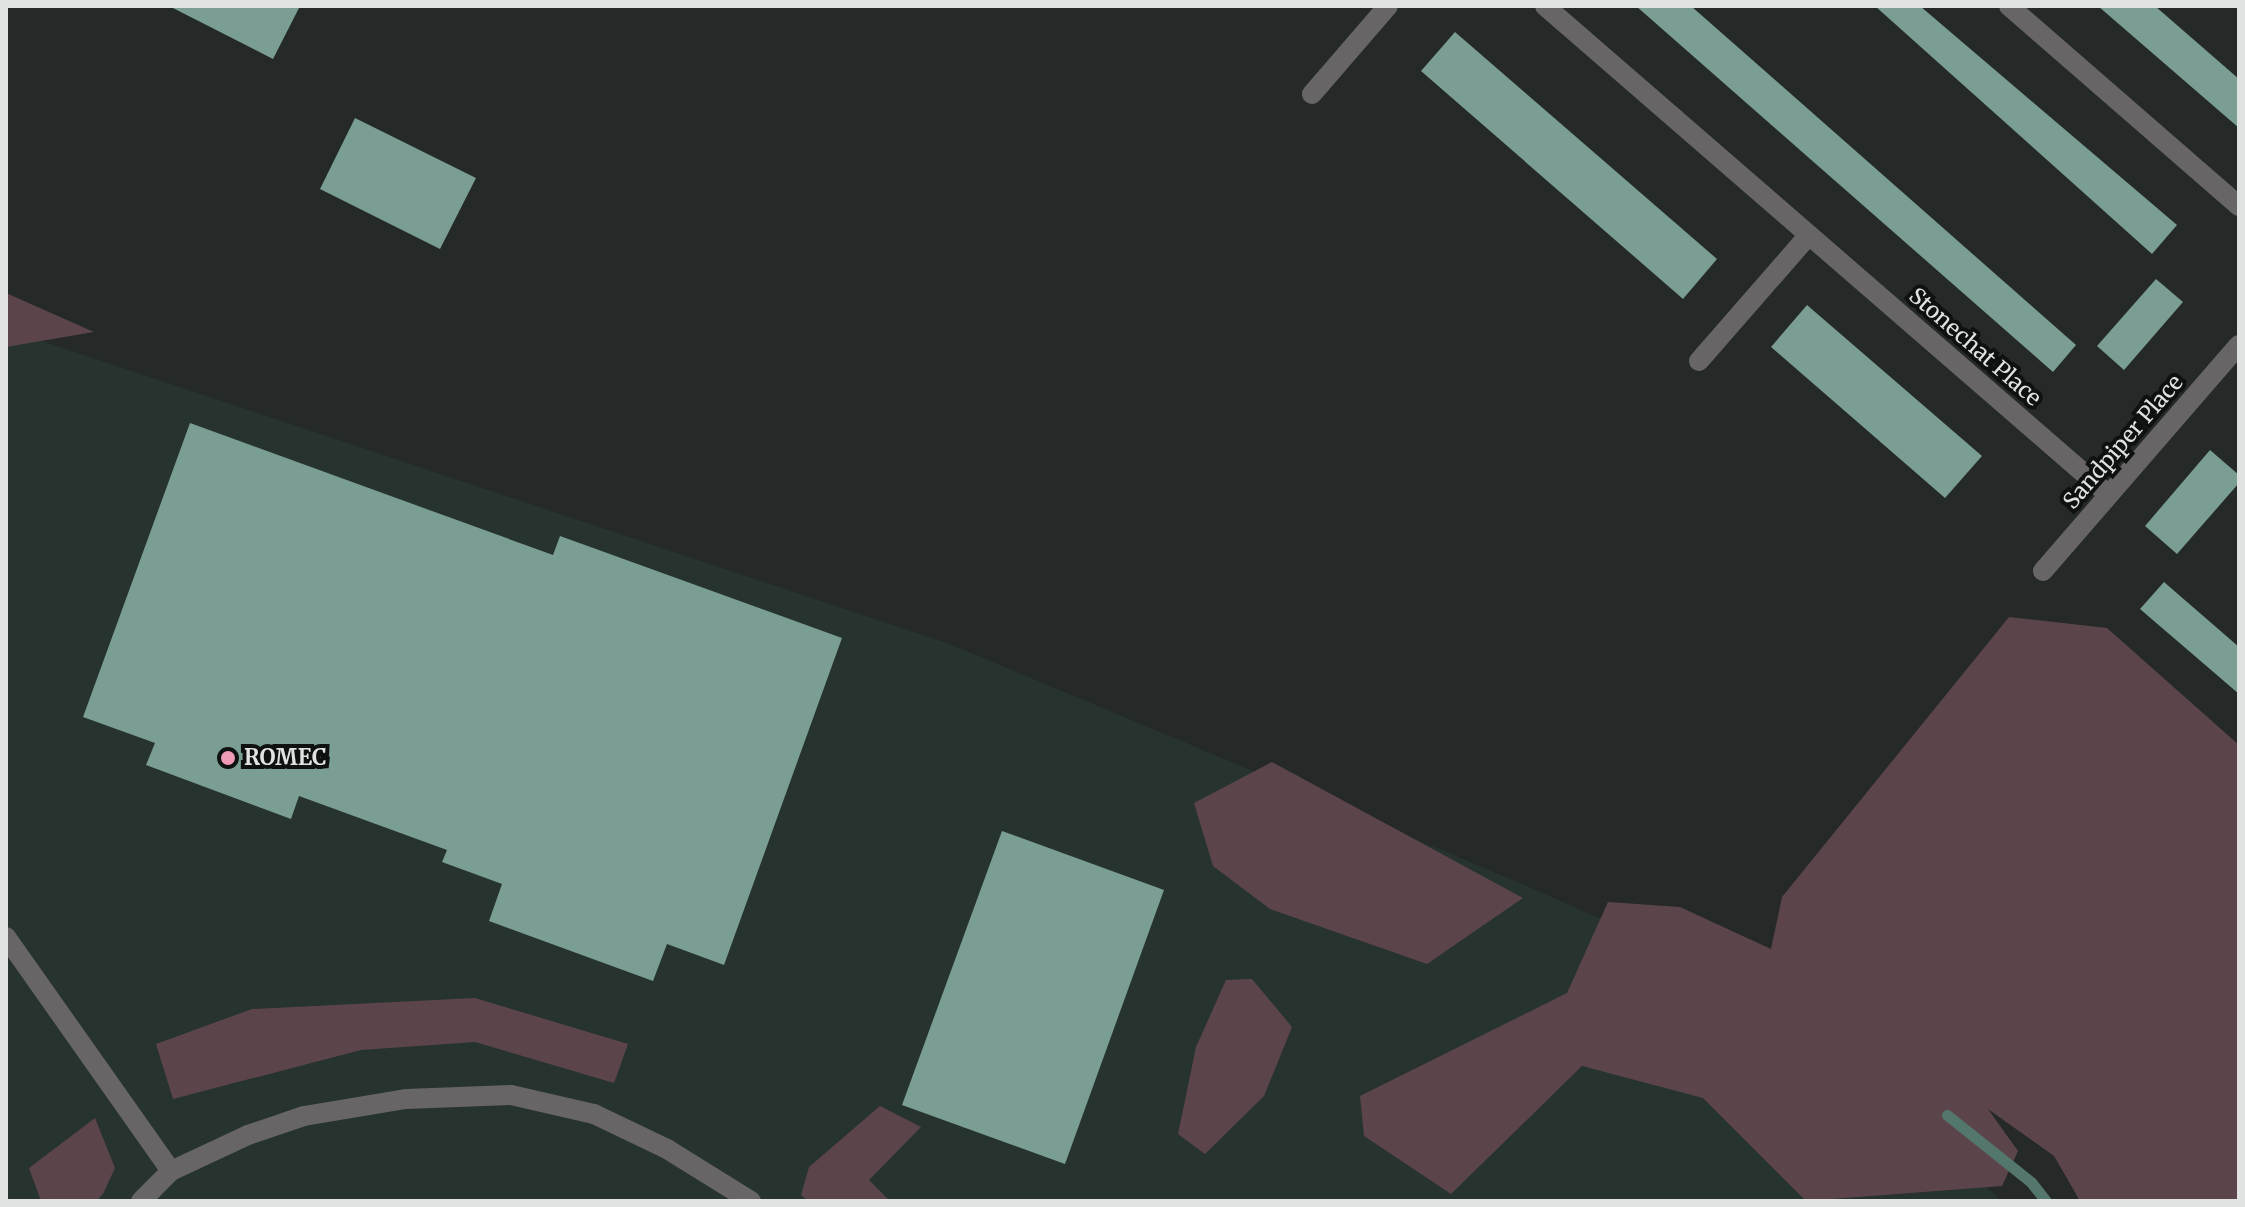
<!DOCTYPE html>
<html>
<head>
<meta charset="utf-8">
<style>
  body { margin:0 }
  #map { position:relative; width:2245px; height:1207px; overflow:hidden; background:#252928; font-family:Merriweather,serif }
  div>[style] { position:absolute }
  .built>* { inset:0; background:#27332f }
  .green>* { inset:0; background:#5b454b }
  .stream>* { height:11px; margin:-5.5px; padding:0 5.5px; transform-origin:5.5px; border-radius:5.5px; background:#53776c }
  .building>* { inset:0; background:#7a9e93 }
  .street>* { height:20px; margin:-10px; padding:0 10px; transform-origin:10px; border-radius:10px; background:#676565 }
  .dots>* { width:22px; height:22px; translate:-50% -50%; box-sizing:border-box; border:4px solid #0f1111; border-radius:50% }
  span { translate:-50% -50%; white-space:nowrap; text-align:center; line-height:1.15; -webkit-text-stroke:8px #0f1111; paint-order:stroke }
  .street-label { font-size:22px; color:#e0e3e2 }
  .poi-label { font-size:22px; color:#e0e3e2; font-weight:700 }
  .left { translate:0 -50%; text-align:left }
  .frame { position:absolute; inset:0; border:8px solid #e0e3e2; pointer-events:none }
</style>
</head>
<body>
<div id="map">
  <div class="built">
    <i style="clip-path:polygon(6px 329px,950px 644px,1518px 882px,1768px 993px,2002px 1201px,6px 1201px)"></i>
  </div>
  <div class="green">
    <i style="clip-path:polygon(6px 294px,6px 293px,94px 332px,6px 347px)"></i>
    <i style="clip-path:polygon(2009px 617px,2107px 628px,2239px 745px,2239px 1201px,2080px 1201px,2054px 1156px,1988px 1109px,2018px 1151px,2002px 1186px,1806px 1201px,1703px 1098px,1582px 1066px,1451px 1194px,1364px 1136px,1360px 1096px,1567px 993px,1608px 902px,1680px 907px,1771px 949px,1782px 897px)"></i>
    <i style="clip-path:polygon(1272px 762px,1523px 898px,1427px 964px,1270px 909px,1213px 866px,1194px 803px)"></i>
    <i style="clip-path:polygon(1252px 979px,1292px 1027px,1264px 1096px,1205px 1154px,1178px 1134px,1196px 1047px,1226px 980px)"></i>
    <i style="clip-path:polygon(475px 998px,628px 1044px,614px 1083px,475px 1042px,361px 1050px,173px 1099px,156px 1044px,252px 1009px)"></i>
    <i style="clip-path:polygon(880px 1106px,921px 1127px,869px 1180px,890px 1201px,808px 1201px,801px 1195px,809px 1167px)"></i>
    <i style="clip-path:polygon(95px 1118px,115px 1168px,103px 1194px,96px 1201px,41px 1201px,29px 1168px)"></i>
  </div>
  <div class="stream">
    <i style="left:1947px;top:1115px;width:107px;rotate:38.6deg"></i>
    <i style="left:2031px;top:1182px;width:24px;rotate:52deg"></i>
  </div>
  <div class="building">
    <i style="clip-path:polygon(169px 6px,300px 6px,273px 59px)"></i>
    <i style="clip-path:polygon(1636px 6px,1691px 6px,2076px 345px,2053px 372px)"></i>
    <i style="clip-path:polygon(1875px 6px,1920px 6px,2177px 225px,2152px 254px)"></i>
    <i style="clip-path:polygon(2098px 6px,2155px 6px,2239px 79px,2239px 128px)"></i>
    <i style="clip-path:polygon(1455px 32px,1717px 259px,1683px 299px,1421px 71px)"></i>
    <i style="clip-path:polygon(355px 118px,476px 178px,440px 249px,320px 189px)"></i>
    <i style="clip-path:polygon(2156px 279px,2183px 302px,2124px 370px,2097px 346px)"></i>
    <i style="clip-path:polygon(1807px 305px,1982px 456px,1945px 498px,1771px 347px)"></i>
    <i style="clip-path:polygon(190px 423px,553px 555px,560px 536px,842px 638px,724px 965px,667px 944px,653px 981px,489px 921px,502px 884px,442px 862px,447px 850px,299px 796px,291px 819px,146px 765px,155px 743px,83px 717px)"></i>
    <i style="clip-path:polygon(2210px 450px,2239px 475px,2239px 483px,2177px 554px,2145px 526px)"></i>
    <i style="clip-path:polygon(2164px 582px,2239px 647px,2239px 694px,2140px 609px)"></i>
    <i style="clip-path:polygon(1002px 831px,1164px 890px,1065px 1164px,902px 1105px)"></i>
  </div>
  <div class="street">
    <i style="left:1545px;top:6px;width:746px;rotate:40.93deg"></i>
    <i style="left:2009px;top:6px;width:305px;rotate:41deg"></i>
    <i style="left:1312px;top:94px;width:116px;rotate:-49.2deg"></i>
    <i style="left:1699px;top:361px;width:167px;rotate:-48.9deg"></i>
    <i style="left:2043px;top:571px;width:299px;rotate:-49.1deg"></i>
    <i style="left:6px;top:937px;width:286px;rotate:54.8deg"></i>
    <i style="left:141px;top:1201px;width:42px;rotate:-45deg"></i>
    <i style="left:171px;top:1171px;width:85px;rotate:-25.1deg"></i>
    <i style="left:248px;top:1135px;width:59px;rotate:-18.7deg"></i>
    <i style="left:304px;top:1116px;width:103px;rotate:-9.5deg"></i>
    <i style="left:406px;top:1099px;width:105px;rotate:-2.2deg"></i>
    <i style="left:511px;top:1095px;width:85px;rotate:12.9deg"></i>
    <i style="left:594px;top:1114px;width:81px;rotate:25.6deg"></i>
    <i style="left:667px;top:1149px;width:99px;rotate:31.8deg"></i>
  </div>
  <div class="dots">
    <i style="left:228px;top:758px;background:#f09ab5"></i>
  </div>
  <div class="street-label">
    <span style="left:1975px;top:347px;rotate:41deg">Stonechat Place</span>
    <span style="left:2123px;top:442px;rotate:-49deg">Sandpiper Place</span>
  </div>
  <div class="poi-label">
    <span class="left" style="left:244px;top:758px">ROMEC</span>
  </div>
  <div class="frame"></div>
</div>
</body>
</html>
